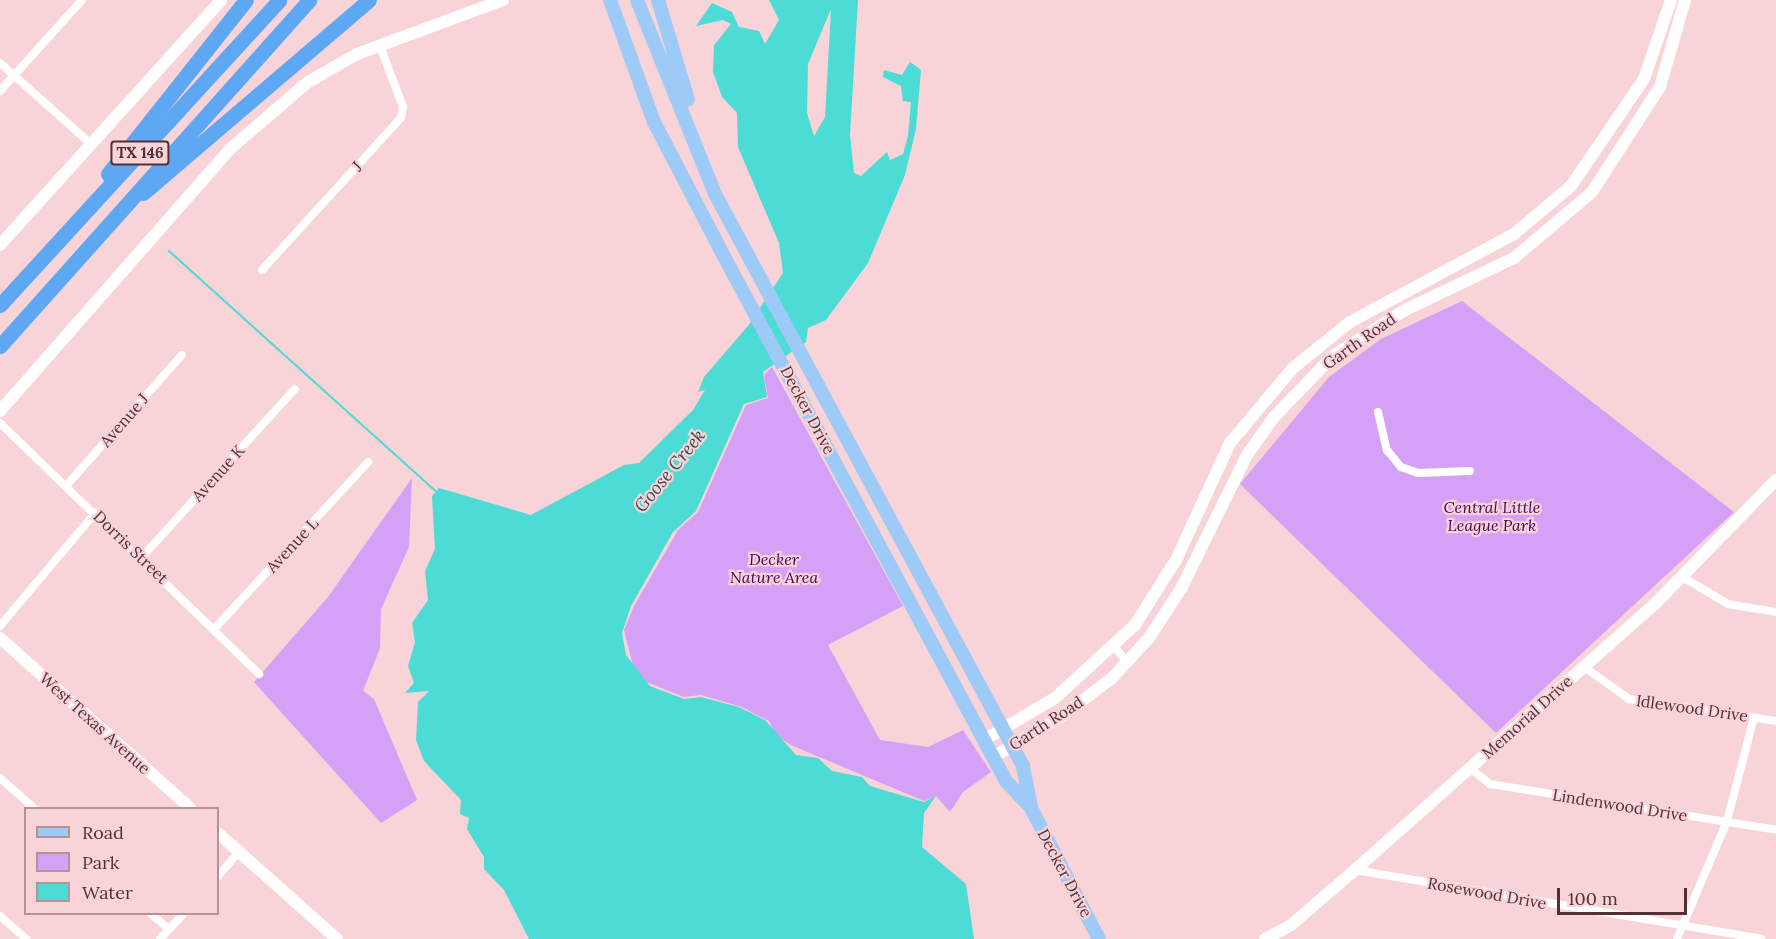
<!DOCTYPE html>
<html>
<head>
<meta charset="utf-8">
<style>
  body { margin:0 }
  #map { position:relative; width:1776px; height:939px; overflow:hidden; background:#f8d3d7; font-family:Lora,serif }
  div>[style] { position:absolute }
  .green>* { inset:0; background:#d4a1f7 }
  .water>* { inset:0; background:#4cdcd5 }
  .stream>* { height:2px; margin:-1px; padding:0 1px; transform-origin:1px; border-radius:1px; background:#4cdcd5 }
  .street>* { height:8px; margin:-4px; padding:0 4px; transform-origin:4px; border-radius:4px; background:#fff }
  .secondary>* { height:12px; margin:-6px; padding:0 6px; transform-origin:6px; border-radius:6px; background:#fff }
  .primary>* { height:14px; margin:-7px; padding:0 7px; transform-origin:7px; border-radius:7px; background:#9ecaf7 }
  .highway>* { height:15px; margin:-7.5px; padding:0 7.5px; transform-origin:7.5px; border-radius:7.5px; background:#5ea7f2 }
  span { translate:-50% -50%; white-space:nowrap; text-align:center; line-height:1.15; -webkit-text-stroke:4.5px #f8d3d7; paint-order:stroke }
  .shield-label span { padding:2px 4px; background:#f8d3d7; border:2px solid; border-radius:4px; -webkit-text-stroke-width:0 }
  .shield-label { font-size:15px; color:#533035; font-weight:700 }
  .street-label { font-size:16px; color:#533035 }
  .park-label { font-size:16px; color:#430360; font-style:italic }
  .water-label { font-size:18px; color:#31504e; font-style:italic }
  .legend { position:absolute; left:24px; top:807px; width:195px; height:108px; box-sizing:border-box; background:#f8d3d7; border:2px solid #b69296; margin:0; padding:8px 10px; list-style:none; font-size:18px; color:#533035 }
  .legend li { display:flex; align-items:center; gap:12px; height:30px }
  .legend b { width:30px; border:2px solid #b69296 }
  .scale { position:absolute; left:1557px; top:888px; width:130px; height:27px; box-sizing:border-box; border:3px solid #533035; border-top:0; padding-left:8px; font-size:18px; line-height:21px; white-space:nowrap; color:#533035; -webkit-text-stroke:4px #f8d3d7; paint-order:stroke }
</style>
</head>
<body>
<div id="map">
  <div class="green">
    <i style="clip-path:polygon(1462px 301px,1734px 512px,1496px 733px,1240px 484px,1329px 377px,1381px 339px)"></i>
    <i style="clip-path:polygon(772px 367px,903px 606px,828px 645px,880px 740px,928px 747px,963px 730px,991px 772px,963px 792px,950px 812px,936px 796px,924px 801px,793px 746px,776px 736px,769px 721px,742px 707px,701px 695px,684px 697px,644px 681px,634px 670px,624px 630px,634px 606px,678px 530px,698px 512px,746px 405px,768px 398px,764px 375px)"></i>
    <i style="clip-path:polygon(412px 478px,409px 547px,381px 609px,380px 648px,363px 691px,374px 699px,417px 800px,381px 823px,254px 682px,328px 597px)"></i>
  </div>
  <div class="water">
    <i style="clip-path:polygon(evenodd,769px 0,858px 0,850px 135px,854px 173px,861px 176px,887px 152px,890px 160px,903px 154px,908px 136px,911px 102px,903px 101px,901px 86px,883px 77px,884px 70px,902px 75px,910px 62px,921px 70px,916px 129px,905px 175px,868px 263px,826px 320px,808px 328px,806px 342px,763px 372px,767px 397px,744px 404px,696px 511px,673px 532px,631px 606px,622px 633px,626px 655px,650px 686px,684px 699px,701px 697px,739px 707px,765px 720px,796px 755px,818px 758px,832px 771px,862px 777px,870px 786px,924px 802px,936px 796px,924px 813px,922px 847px,966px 884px,974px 939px,529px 939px,504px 890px,484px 869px,484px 857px,467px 829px,469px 818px,460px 814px,461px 800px,424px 761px,416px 740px,418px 702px,429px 691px,405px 693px,414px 683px,408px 666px,415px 642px,412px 623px,428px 600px,425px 571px,435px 549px,432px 496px,439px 488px,531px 515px,624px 465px,639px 463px,693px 410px,705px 390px,698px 392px,704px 377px,748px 326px,783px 273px,779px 243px,738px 147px,737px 113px,722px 97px,713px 72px,714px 45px,731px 24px,723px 20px,696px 26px,712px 3px,732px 12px,739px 27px,759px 31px,765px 44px,779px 20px,769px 0,831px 9px,825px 117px,814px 136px,807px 113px,808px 64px,831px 9px)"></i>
  </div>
  <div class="stream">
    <i style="left:169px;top:251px;width:359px;rotate:42deg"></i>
  </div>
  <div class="street">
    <i style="left:0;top:63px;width:123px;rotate:41.7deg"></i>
    <i style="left:0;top:91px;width:122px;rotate:-48deg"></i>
    <i style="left:262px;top:270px;width:206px;rotate:-47.6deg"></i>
    <i style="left:401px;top:118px;width:11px;rotate:-80deg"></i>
    <i style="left:403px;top:107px;width:65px;rotate:-110.7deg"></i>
    <i style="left:1378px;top:412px;width:39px;rotate:77deg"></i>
    <i style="left:1387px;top:450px;width:22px;rotate:51deg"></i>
    <i style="left:1401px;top:467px;width:18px;rotate:19deg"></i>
    <i style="left:1418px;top:473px;width:52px;rotate:-2.2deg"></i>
    <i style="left:0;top:423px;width:361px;rotate:44.1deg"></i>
    <i style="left:66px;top:486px;width:175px;rotate:-48.5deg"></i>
    <i style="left:142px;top:557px;width:227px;rotate:-47.7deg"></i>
    <i style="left:1684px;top:578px;width:51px;rotate:30.6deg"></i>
    <i style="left:1728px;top:604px;width:49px;rotate:9.5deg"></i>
    <i style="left:0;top:626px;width:148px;rotate:-49.9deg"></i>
    <i style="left:215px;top:628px;width:226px;rotate:-47.3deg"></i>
    <i style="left:1116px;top:648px;width:19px;rotate:54deg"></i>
    <i style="left:1583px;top:666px;width:57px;rotate:35.7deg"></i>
    <i style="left:1629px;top:699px;width:149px;rotate:8.5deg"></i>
    <i style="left:1470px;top:768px;width:26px;rotate:39deg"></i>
    <i style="left:1490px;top:784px;width:290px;rotate:9.1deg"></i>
    <i style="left:0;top:778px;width:45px;rotate:41.4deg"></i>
    <i style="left:1355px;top:870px;width:412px;rotate:9.6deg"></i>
    <i style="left:218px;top:876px;width:32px;rotate:-49deg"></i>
    <i style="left:151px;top:914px;width:23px;rotate:40deg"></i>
    <i style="left:0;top:916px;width:35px;rotate:41deg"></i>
    <i style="left:160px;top:939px;width:34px;rotate:-47deg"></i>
    <i style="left:1677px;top:939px;width:128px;rotate:-67deg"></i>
    <i style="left:1727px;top:821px;width:107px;rotate:-75.4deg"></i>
  </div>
  <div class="secondary">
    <i style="left:0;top:245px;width:330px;rotate:-47.9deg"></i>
    <i style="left:0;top:411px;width:349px;rotate:-48.7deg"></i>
    <i style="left:230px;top:149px;width:103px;rotate:-40.7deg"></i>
    <i style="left:308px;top:82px;width:56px;rotate:-29.7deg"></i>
    <i style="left:357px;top:54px;width:156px;rotate:-20.3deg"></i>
    <i style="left:0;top:638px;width:255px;rotate:41.8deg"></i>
    <i style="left:984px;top:740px;width:82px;rotate:-30.6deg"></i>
    <i style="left:1055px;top:698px;width:108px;rotate:-42.4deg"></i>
    <i style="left:1135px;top:625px;width:79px;rotate:-57.9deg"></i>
    <i style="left:1177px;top:558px;width:127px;rotate:-65.3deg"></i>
    <i style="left:1230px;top:443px;width:98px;rotate:-50deg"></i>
    <i style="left:1293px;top:368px;width:73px;rotate:-38.9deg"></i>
    <i style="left:1350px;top:322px;width:186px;rotate:-28.2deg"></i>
    <i style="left:1514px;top:234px;width:75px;rotate:-40.1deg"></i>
    <i style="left:1571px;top:186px;width:130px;rotate:-55.7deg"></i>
    <i style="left:1644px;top:79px;width:83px;rotate:-71.1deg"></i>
    <i style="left:993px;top:757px;width:80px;rotate:-30.7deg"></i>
    <i style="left:1062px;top:716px;width:63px;rotate:-37.2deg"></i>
    <i style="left:1112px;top:678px;width:54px;rotate:-47.2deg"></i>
    <i style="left:1149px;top:638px;width:59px;rotate:-56.9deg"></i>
    <i style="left:1181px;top:589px;width:149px;rotate:-63.8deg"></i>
    <i style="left:1247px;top:455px;width:47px;rotate:-54.6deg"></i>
    <i style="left:1274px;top:417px;width:85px;rotate:-46deg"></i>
    <i style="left:1333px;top:356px;width:85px;rotate:-32.6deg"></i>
    <i style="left:1405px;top:310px;width:121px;rotate:-25.5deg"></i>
    <i style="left:1514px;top:258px;width:102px;rotate:-40.2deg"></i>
    <i style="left:1592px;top:192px;width:125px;rotate:-57.1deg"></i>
    <i style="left:1660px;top:87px;width:91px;rotate:-74deg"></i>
    <i style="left:218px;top:833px;width:159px;rotate:41.7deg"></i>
    <i style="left:1265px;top:939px;width:30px;rotate:-28deg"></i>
    <i style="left:1291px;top:925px;width:84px;rotate:-40.7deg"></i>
    <i style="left:1355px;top:870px;width:400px;rotate:-41.6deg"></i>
    <i style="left:1654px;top:605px;width:175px;rotate:-45.7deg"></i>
  </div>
  <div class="primary">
    <i style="left:610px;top:0;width:130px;rotate:70.2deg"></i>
    <i style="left:654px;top:122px;width:143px;rotate:62.5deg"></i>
    <i style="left:720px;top:249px;width:604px;rotate:61.74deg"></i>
    <i style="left:1006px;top:781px;width:37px;rotate:47deg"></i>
    <i style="left:1031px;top:808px;width:148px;rotate:62.6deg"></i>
    <i style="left:637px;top:0;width:209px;rotate:68.1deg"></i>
    <i style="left:715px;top:194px;width:650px;rotate:61.7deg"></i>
    <i style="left:1023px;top:766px;width:42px;rotate:79deg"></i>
    <i style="left:658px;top:0;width:104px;rotate:73.3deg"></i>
  </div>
  <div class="highway">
    <i style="left:108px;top:174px;width:222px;rotate:-51.6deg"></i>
    <i style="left:143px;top:193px;width:297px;rotate:-40.5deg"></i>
    <i style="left:0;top:305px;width:413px;rotate:-47.5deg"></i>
    <i style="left:0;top:346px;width:464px;rotate:-48.2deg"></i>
  </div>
  <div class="shield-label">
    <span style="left:140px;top:153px">TX 146</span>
  </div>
  <div class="street-label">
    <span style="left:357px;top:166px;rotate:-47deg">J</span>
    <span style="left:1359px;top:341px;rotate:-35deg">Garth Road</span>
    <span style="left:808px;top:410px;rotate:62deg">Decker Drive</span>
    <span style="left:124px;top:420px;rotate:-49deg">Avenue J</span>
    <span style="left:218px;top:473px;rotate:-48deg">Avenue K</span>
    <span style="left:292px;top:545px;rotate:-47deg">Avenue L</span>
    <span style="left:131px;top:547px;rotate:44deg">Dorris Street</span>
    <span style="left:1692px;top:708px;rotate:8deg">Idlewood Drive</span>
    <span style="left:1527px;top:717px;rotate:-42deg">Memorial Drive</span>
    <span style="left:95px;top:723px;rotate:42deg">West Texas Avenue</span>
    <span style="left:1046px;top:723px;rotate:-33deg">Garth Road</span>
    <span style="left:1620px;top:805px;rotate:9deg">Lindenwood Drive</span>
    <span style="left:1065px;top:873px;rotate:62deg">Decker Drive</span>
    <span style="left:1487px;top:893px;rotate:10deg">Rosewood Drive</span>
  </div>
  <div class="park-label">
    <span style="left:1492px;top:516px">Central Little<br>League Park</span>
    <span style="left:774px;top:568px">Decker<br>Nature Area</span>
  </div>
  <div class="water-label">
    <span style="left:670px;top:471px;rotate:-51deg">Goose Creek</span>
  </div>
  <ul class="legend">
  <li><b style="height:8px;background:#9ecaf7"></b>Road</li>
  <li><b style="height:16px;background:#d4a1f7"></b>Park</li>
  <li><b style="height:16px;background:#4cdcd5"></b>Water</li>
  </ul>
  <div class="scale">100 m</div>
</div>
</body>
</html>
